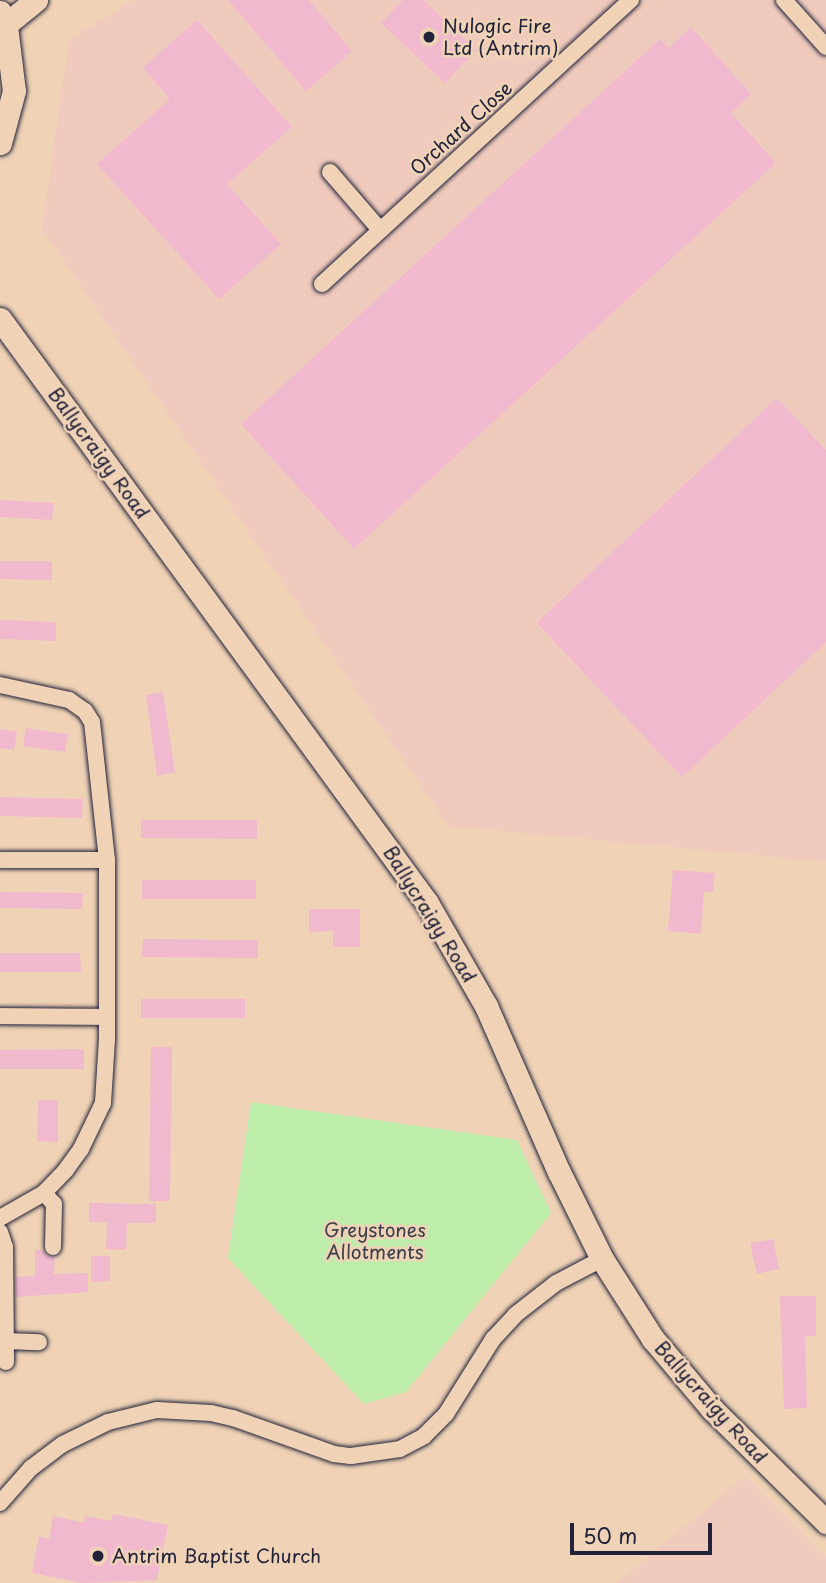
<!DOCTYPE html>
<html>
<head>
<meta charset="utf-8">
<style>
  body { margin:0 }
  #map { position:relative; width:826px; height:1583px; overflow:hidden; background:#f0d3b6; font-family:"Playpen Sans",sans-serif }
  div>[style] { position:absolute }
  .built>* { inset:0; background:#f0cbbd }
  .green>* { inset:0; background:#beecaa }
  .building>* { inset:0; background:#f1b9ce }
  .roads { filter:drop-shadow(0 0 2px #22223b) drop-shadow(0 0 2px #22223b) }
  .street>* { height:16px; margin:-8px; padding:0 8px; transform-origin:8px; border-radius:8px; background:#f0d3b6 }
  .secondary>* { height:23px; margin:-11.5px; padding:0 11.5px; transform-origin:11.5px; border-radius:11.5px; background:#f0d3b6 }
  .dots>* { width:19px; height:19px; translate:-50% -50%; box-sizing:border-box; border:4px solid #f0d3b6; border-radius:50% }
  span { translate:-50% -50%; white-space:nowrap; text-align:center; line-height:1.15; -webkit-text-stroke:5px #f0d3b6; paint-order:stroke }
  .poi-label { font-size:19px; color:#22223b }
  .left { translate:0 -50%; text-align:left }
  .street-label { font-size:19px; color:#22223b }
  .park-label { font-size:19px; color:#39404c }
  .scale { position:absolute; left:570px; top:1523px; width:142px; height:32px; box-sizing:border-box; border:4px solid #22223b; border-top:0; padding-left:9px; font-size:21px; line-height:24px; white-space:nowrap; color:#22223b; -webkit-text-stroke:5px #f0d3b6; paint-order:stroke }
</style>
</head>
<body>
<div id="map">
  <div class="built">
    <i style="clip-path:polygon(133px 0,826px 0,826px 862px,448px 826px,42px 229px,69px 39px)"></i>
    <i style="clip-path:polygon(745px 1476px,826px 1558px,826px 1583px,617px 1583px)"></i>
  </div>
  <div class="green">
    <i style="clip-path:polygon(251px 1102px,517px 1140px,551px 1213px,406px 1392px,364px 1404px,228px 1258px)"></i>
  </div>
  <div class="building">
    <i style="clip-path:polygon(228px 0,309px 0,352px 51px,306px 91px)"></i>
    <i style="clip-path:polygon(403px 0,423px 0,476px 50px,445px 83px,381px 23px)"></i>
    <i style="clip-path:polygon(197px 20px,292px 127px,227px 184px,281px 244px,219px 299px,97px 164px,170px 99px,143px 68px)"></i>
    <i style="clip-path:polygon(691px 27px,751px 94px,731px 113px,776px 163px,354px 549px,241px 424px,660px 39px,669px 48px)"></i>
    <i style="clip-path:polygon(777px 398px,826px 450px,826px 642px,682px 777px,537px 623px)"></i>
    <i style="clip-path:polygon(0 500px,54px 503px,52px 520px,0 517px)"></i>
    <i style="clip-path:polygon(0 561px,52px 561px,52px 580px,0 579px)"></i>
    <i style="clip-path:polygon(0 620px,56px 622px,56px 641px,0 639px)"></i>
    <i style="clip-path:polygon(163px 692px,175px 772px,157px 776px,146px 695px)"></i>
    <i style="clip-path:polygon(26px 728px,68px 734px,65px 752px,23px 746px)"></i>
    <i style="clip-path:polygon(0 729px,17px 732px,14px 750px,0 748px)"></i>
    <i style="clip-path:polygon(0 797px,83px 799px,82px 818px,0 816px)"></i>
    <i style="clip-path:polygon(141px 820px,257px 820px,257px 839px,141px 838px)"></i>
    <i style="clip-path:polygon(673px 870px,715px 873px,713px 892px,704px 892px,701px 934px,668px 931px)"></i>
    <i style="clip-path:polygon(142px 880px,256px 880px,256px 899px,142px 899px)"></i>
    <i style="clip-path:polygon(0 892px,83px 893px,82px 909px,0 908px)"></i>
    <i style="clip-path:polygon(309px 909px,360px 909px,360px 947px,333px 947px,333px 931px,309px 932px)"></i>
    <i style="clip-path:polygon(143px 939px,258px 940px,258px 958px,142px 957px)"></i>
    <i style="clip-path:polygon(0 953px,80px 953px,81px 972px,0 972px)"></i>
    <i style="clip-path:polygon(141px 999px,245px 999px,245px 1018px,141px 1018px)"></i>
    <i style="clip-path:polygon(151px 1047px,172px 1047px,170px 1201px,149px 1201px)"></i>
    <i style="clip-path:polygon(84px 1049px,84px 1069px,0 1069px,0 1050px)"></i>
    <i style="clip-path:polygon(38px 1100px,58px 1100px,58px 1142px,37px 1141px)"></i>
    <i style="clip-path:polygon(89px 1203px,156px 1204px,156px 1223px,127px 1223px,126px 1250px,106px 1249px,107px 1222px,89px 1222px)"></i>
    <i style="clip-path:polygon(773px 1239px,779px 1269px,757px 1274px,750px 1243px)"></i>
    <i style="clip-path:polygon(35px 1250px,43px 1250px,47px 1256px,55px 1257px,54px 1274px,88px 1273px,88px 1292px,16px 1297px,16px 1277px,35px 1276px)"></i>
    <i style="clip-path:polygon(91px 1256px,110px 1256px,110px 1281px,91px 1282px)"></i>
    <i style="clip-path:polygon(780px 1296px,816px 1296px,816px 1336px,805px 1336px,807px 1408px,784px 1409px)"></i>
    <i style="clip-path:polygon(113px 1514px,168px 1525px,157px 1580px,83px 1583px,32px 1573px,39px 1536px,49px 1539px,53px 1516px,84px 1523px,85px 1516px,111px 1521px)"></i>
  </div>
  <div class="roads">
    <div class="street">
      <i style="left:784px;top:0;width:63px;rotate:48.2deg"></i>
      <i style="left:330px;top:172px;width:77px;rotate:49.2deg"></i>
      <i style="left:322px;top:284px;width:420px;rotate:-42.6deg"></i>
      <i style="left:0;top:685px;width:71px;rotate:12.3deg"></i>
      <i style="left:69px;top:700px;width:19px;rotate:35deg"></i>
      <i style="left:85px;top:711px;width:13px;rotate:58deg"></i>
      <i style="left:92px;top:722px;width:139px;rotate:83.8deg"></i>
      <i style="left:107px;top:860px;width:179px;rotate:90deg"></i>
      <i style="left:107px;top:1039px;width:64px;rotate:93.6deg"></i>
      <i style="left:103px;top:1103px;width:51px;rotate:115.6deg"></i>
      <i style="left:81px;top:1149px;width:26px;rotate:126deg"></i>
      <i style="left:66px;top:1170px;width:32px;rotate:134deg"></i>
      <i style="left:44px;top:1193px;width:51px;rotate:150.4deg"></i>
      <i style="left:0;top:860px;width:107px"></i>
      <i style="left:0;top:1016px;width:107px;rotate:0.5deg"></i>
      <i style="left:44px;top:1193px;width:15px;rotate:48deg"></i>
      <i style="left:54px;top:1204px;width:43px;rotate:91.3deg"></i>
      <i style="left:0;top:1232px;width:16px;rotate:72deg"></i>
      <i style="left:5px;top:1247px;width:115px;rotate:89.5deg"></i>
      <i style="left:6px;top:1341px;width:33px;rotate:2deg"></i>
      <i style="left:0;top:1503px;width:47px;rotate:-48.5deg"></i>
      <i style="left:31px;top:1468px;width:40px;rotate:-37deg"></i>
      <i style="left:63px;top:1444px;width:50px;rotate:-26.1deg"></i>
      <i style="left:108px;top:1422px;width:50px;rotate:-13.8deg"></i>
      <i style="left:157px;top:1410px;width:54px;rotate:3.2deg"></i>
      <i style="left:211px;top:1413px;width:23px;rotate:13deg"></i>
      <i style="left:233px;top:1418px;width:107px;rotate:19.6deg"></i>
      <i style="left:334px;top:1454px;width:17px;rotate:7deg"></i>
      <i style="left:351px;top:1456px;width:49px;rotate:-8.1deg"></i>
      <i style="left:400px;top:1449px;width:27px;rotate:-28deg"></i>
      <i style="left:424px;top:1436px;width:31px;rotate:-45deg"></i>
      <i style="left:446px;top:1414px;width:89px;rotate:-57.9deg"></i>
      <i style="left:493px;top:1339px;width:33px;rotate:-47deg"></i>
      <i style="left:515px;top:1315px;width:52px;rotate:-38deg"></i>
      <i style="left:556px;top:1283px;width:52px;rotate:-27.6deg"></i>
    </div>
    <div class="secondary">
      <i style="left:0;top:12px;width:15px;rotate:67deg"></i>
      <i style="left:6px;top:26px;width:65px;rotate:83deg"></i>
      <i style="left:14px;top:91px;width:54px;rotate:105.1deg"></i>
      <i style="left:5px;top:25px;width:40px;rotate:-39deg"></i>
      <i style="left:0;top:319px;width:723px;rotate:53.83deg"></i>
      <i style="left:427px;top:903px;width:119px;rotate:60.2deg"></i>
      <i style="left:486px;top:1006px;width:181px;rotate:66.3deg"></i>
      <i style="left:559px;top:1172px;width:97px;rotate:63.7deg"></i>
      <i style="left:602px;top:1259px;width:95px;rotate:57.5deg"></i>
      <i style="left:653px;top:1339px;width:92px;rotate:49.9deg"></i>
      <i style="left:712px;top:1409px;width:161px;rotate:44.7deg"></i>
    </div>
  </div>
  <div class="dots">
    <i style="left:429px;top:37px;background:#22223b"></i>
    <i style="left:98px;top:1556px;background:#22223b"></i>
  </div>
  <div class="poi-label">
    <span class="left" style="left:443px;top:37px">Nulogic Fire<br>Ltd (Antrim)</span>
    <span class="left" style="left:112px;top:1556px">Antrim Baptist Church</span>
  </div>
  <div class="street-label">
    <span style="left:461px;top:128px;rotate:-42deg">Orchard Close</span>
    <span style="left:99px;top:453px;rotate:54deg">Ballycraigy Road</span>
    <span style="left:430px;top:914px;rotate:58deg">Ballycraigy Road</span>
    <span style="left:711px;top:1402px;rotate:48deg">Ballycraigy Road</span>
  </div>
  <div class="park-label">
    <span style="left:375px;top:1241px">Greystones<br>Allotments</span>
  </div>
  <div class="scale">50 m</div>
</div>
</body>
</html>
